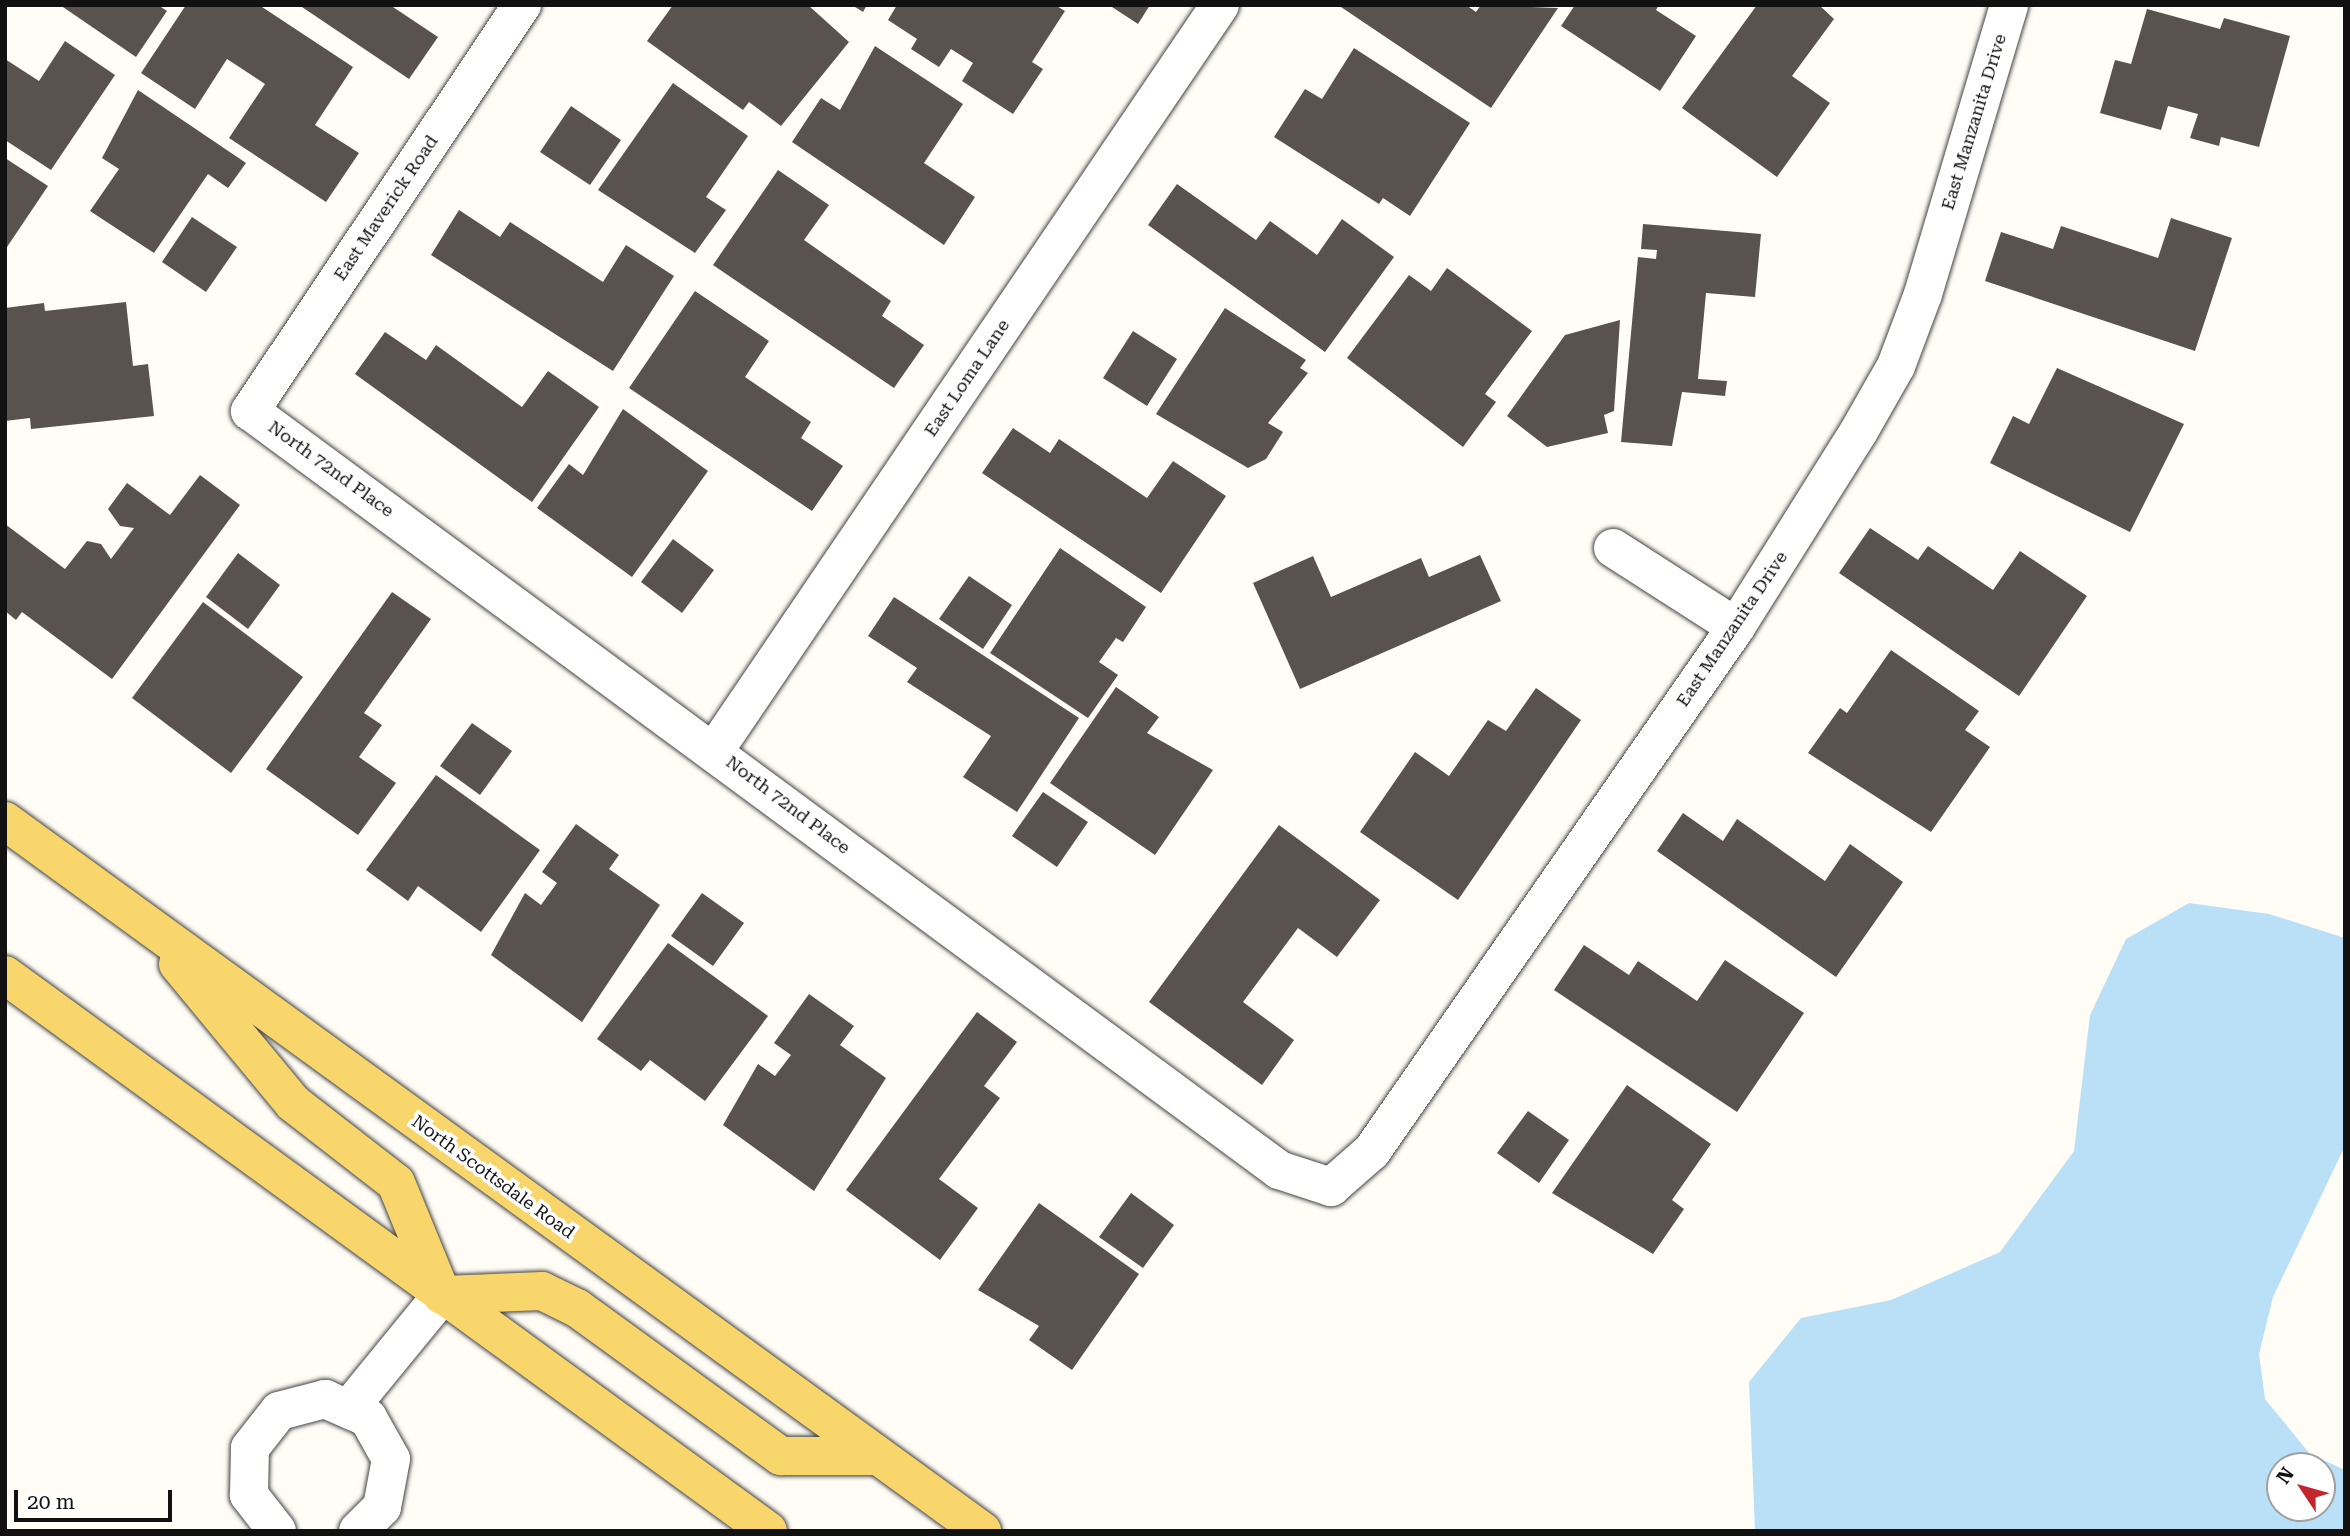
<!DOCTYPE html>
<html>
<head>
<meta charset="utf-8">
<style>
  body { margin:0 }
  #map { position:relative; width:2350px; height:1536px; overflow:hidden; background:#fffdf5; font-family:"Roboto Serif",serif }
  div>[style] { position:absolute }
  .water>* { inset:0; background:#b9e0f7 }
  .building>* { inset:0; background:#5a524d }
  .roads { filter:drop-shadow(0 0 2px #444) drop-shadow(0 0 2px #444) }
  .minor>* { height:38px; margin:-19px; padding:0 19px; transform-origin:19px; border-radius:19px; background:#fff }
  .primary>* { height:38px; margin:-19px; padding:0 19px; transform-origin:19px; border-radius:19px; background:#f9d66b }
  span { translate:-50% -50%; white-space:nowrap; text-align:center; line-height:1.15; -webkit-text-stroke:7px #fff; paint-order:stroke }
  .street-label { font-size:18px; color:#111 }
  .frame { position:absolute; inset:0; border:7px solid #111; pointer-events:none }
  .north { position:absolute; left:2266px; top:1452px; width:70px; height:70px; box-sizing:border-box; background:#fff; border:2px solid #a0a0a0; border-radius:50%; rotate:306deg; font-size:19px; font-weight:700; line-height:28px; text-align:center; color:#111 }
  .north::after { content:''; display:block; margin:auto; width:24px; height:32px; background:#c4262e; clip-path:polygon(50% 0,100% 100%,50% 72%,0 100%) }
  .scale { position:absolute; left:14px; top:1490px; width:158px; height:32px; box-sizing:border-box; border:4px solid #111; border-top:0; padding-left:9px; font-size:21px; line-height:24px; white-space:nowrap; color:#111; -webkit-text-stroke:5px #fff; paint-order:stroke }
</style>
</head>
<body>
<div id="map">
  <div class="water">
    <i style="clip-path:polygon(evenodd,2189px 903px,2269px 914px,2345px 938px,2345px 1146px,2273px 1297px,2259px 1354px,2265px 1399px,2310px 1454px,2345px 1470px,2345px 1531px,1755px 1531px,1749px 1382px,1801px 1318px,1891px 1300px,2000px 1252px,2074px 1151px,2090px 1015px,2126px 939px,2189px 903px,2280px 1466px,2322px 1466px,2322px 1508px,2280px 1508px,2280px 1466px)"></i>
  </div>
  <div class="building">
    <i style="clip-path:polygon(60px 5px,158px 5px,167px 11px,136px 57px)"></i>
    <i style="clip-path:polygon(186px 5px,259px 5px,353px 67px,315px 125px,359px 153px,326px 202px,229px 138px,265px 84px,227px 59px,195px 109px,141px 73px)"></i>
    <i style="clip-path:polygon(299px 5px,390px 5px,438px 37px,409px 79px)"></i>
    <i style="clip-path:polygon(673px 5px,808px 5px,849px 42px,781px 126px,749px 102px,743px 110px,647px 41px)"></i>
    <i style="clip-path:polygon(852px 5px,867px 5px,863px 12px)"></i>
    <i style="clip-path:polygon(897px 5px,1055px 5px,1065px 11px,1032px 62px,1043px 69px,1013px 114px,962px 81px,973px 63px,951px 49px,939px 67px,911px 49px,917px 39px,888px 20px)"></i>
    <i style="clip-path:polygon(1109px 5px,1150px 5px,1138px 24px)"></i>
    <i style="clip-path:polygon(1338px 5px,1466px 5px,1476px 12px,1481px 5px,1558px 8px,1491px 108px)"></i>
    <i style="clip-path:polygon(1575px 5px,1659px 5px,1656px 10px,1696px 36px,1660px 91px,1561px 26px)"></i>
    <i style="clip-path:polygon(1757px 5px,1819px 5px,1834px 19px,1792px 76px,1830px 103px,1777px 177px,1682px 108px)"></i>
    <i style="clip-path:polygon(2147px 9px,2220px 29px,2224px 18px,2290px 36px,2259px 147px,2221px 137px,2219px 146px,2190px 138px,2198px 114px,2168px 106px,2161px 130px,2100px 113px,2115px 60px,2131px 64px)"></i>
    <i style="clip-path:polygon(65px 41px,115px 75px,51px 170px,5px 140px,5px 59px,39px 81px)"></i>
    <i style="clip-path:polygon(875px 46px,963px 104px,924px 163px,975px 197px,944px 245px,792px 142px,821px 98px,840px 110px)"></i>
    <i style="clip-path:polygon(1354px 48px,1470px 123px,1410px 216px,1383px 198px,1379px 204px,1274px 137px,1305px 89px,1322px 99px)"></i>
    <i style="clip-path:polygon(673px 83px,748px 136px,706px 197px,726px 210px,695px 253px,598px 190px)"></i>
    <i style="clip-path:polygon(138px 90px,246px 163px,228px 188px,208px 174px,154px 253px,90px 211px,119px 169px,102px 158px)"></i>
    <i style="clip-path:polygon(571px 106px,621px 140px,590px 185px,540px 152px)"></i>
    <i style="clip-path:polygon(5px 158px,48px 186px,5px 250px)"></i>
    <i style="clip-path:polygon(778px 170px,829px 205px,804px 240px,891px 301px,882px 316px,924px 345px,894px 388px,713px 265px)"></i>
    <i style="clip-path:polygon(1177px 184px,1256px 240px,1270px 221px,1317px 255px,1342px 219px,1394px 257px,1325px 352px,1148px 225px)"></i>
    <i style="clip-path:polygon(459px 210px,500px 237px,510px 222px,603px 282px,626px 245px,674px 276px,613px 371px,431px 255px)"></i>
    <i style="clip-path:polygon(192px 217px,237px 247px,206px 292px,162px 262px)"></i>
    <i style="clip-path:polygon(2171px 218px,2232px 238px,2195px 351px,1985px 281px,2001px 232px,2053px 249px,2061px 226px,2158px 258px)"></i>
    <i style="clip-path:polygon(1643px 224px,1761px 234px,1755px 297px,1706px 293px,1698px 379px,1727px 381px,1725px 396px,1682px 392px,1672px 446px,1621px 442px,1638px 257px,1656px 259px,1657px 250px,1641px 249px)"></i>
    <i style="clip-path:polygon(1447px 268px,1532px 331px,1485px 394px,1496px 402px,1463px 447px,1347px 358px,1409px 275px,1431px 291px)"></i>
    <i style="clip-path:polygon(695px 291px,769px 341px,745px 377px,811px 422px,801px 438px,843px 466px,812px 511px,629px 388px)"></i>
    <i style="clip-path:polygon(126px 302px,133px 366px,148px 364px,154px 416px,31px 429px,30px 418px,5px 421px,5px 308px,44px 303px,45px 311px)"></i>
    <i style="clip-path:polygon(1225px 308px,1306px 360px,1300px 368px,1308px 373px,1268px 423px,1283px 432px,1266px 459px,1248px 468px,1156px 414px)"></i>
    <i style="clip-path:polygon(1620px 320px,1614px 411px,1604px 415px,1608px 433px,1547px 447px,1507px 416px,1565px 335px)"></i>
    <i style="clip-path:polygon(1133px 331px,1177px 359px,1147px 406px,1103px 378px)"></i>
    <i style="clip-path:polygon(385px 332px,426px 360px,436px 345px,522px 407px,548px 371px,599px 407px,532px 502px,355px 374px)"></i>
    <i style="clip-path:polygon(2057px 368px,2184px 424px,2130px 532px,1990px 463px,2013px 416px,2029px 424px)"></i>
    <i style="clip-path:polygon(623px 409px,708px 471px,632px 577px,537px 508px,569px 464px,583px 475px)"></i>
    <i style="clip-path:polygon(1013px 428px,1050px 453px,1059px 439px,1147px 498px,1173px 461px,1226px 496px,1161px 593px,982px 473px)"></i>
    <i style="clip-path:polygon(200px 475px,240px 505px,112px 679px,22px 612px,16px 620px,5px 611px,5px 524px,65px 569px,87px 541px,101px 544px,111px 559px,134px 528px,120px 526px,108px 509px,127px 483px,170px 515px)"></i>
    <i style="clip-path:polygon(1870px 528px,1918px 560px,1928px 546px,1993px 590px,2020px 551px,2087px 596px,2019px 696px,1839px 573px)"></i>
    <i style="clip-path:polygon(673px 539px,714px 570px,682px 613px,641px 582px)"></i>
    <i style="clip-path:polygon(1060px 548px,1146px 607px,1123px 642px,1116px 638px,1099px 662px,1118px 675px,1088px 718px,990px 653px)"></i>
    <i style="clip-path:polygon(238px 553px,280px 585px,248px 629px,206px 597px)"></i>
    <i style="clip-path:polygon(1480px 555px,1501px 601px,1300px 689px,1253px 583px,1313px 556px,1331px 597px,1421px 558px,1429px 577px)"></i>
    <i style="clip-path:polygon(969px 576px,1012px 605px,983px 649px,939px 619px)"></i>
    <i style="clip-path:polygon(392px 592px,431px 619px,364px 713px,382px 725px,359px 757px,396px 783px,358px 835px,266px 769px)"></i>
    <i style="clip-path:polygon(894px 597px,1079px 718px,1017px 812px,963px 777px,991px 736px,907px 682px,917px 668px,868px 636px)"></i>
    <i style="clip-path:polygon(203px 602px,303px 677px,231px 773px,132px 698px)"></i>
    <i style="clip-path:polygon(1891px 650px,1979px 711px,1965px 730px,1990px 747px,1931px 832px,1808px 753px,1840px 708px,1847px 713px)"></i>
    <i style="clip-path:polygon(1116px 687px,1159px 717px,1147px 733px,1213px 770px,1155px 855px,1050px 783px)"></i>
    <i style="clip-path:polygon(1536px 688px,1581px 720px,1458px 900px,1360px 832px,1415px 752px,1449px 776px,1488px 720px,1506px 731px)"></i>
    <i style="clip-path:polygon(472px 723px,512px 751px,480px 795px,440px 766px)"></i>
    <i style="clip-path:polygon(436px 775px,540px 850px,481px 932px,418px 886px,408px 901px,366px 870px)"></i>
    <i style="clip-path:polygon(1043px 792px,1088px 822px,1057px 867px,1012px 836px)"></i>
    <i style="clip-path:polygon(1683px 813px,1723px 841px,1737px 819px,1825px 881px,1850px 844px,1903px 882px,1836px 977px,1657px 851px)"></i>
    <i style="clip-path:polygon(576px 824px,619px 855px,609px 869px,660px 905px,582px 1022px,491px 955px,525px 893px,541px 905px,557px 883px,542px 872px)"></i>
    <i style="clip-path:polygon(1279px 825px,1380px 900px,1337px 957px,1298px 928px,1243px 1002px,1294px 1040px,1262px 1085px,1149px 1002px)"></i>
    <i style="clip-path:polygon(702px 893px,744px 923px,713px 966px,671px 936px)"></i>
    <i style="clip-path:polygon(668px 943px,768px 1016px,705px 1101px,650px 1060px,641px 1071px,597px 1039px)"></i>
    <i style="clip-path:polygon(1584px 945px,1629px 975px,1638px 961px,1697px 1001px,1725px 960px,1804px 1013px,1737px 1112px,1554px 990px)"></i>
    <i style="clip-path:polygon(809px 994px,854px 1026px,840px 1045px,886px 1078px,814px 1191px,723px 1125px,758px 1064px,775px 1076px,791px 1055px,774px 1043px)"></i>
    <i style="clip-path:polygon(977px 1012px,1017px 1042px,984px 1086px,1000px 1098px,939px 1179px,978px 1208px,940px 1260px,846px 1190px)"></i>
    <i style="clip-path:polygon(1627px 1085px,1711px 1144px,1672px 1200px,1684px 1209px,1653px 1254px,1552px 1193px)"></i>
    <i style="clip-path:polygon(1528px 1111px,1569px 1140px,1539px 1183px,1497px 1153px)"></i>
    <i style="clip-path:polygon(1131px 1193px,1174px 1225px,1143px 1268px,1099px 1237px)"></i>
    <i style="clip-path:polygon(1039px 1203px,1139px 1274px,1072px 1370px,1029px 1340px,1039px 1326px,978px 1290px)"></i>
  </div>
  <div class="roads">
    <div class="minor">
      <i style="left:522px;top:5px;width:489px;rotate:123.8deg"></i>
      <i style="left:250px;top:411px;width:1279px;rotate:36.41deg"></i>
      <i style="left:1279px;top:1170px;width:55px;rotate:18.1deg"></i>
      <i style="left:1331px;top:1187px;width:55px;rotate:-41.3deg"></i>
      <i style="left:1372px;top:1151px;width:638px;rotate:-55.21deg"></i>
      <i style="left:1736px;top:627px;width:231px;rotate:-57.9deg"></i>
      <i style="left:1859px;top:431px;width:75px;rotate:-60.4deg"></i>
      <i style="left:1896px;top:366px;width:77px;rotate:-69.4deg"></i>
      <i style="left:1923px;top:294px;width:302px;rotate:-73.4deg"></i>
      <i style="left:1613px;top:548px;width:146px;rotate:32.7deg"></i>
      <i style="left:715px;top:750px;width:900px;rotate:-55.87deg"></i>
      <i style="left:351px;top:1406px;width:144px;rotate:-50.7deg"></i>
      <i style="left:277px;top:1531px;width:46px;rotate:-127.9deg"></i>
      <i style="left:249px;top:1495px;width:47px;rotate:-88.8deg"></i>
      <i style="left:250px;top:1448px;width:47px;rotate:-51.9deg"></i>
      <i style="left:279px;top:1411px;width:48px;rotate:-14.6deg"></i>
      <i style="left:325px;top:1399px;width:47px;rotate:23.8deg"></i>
      <i style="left:368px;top:1418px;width:47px;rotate:60.7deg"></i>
      <i style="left:391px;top:1459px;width:49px;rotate:100.6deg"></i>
      <i style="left:382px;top:1507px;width:34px;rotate:135deg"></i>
    </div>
    <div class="primary">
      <i style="left:5px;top:821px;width:1208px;rotate:36.01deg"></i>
      <i style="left:178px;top:964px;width:180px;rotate:50.4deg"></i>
      <i style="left:293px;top:1103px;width:130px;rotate:37.8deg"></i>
      <i style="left:396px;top:1183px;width:121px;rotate:67.7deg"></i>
      <i style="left:5px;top:975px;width:944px;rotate:36.08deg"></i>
      <i style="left:442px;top:1295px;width:100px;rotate:-2.3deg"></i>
      <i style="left:542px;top:1291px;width:39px;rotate:26deg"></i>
      <i style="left:577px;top:1308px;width:252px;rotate:36deg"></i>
      <i style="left:781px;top:1456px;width:93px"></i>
    </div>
  </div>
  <div class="street-label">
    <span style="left:1974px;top:122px;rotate:-73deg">East Manzanita Drive</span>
    <span style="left:386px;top:208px;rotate:-56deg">East Maverick Road</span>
    <span style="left:967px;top:378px;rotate:-56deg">East Loma Lane</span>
    <span style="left:331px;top:469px;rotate:36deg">North 72nd Place</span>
    <span style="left:1732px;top:629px;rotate:-56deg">East Manzanita Drive</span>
    <span style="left:788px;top:805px;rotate:37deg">North 72nd Place</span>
    <span style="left:493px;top:1177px;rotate:36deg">North Scottsdale Road</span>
  </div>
  <div class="frame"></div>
  <div class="north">N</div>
  <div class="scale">20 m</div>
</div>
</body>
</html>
